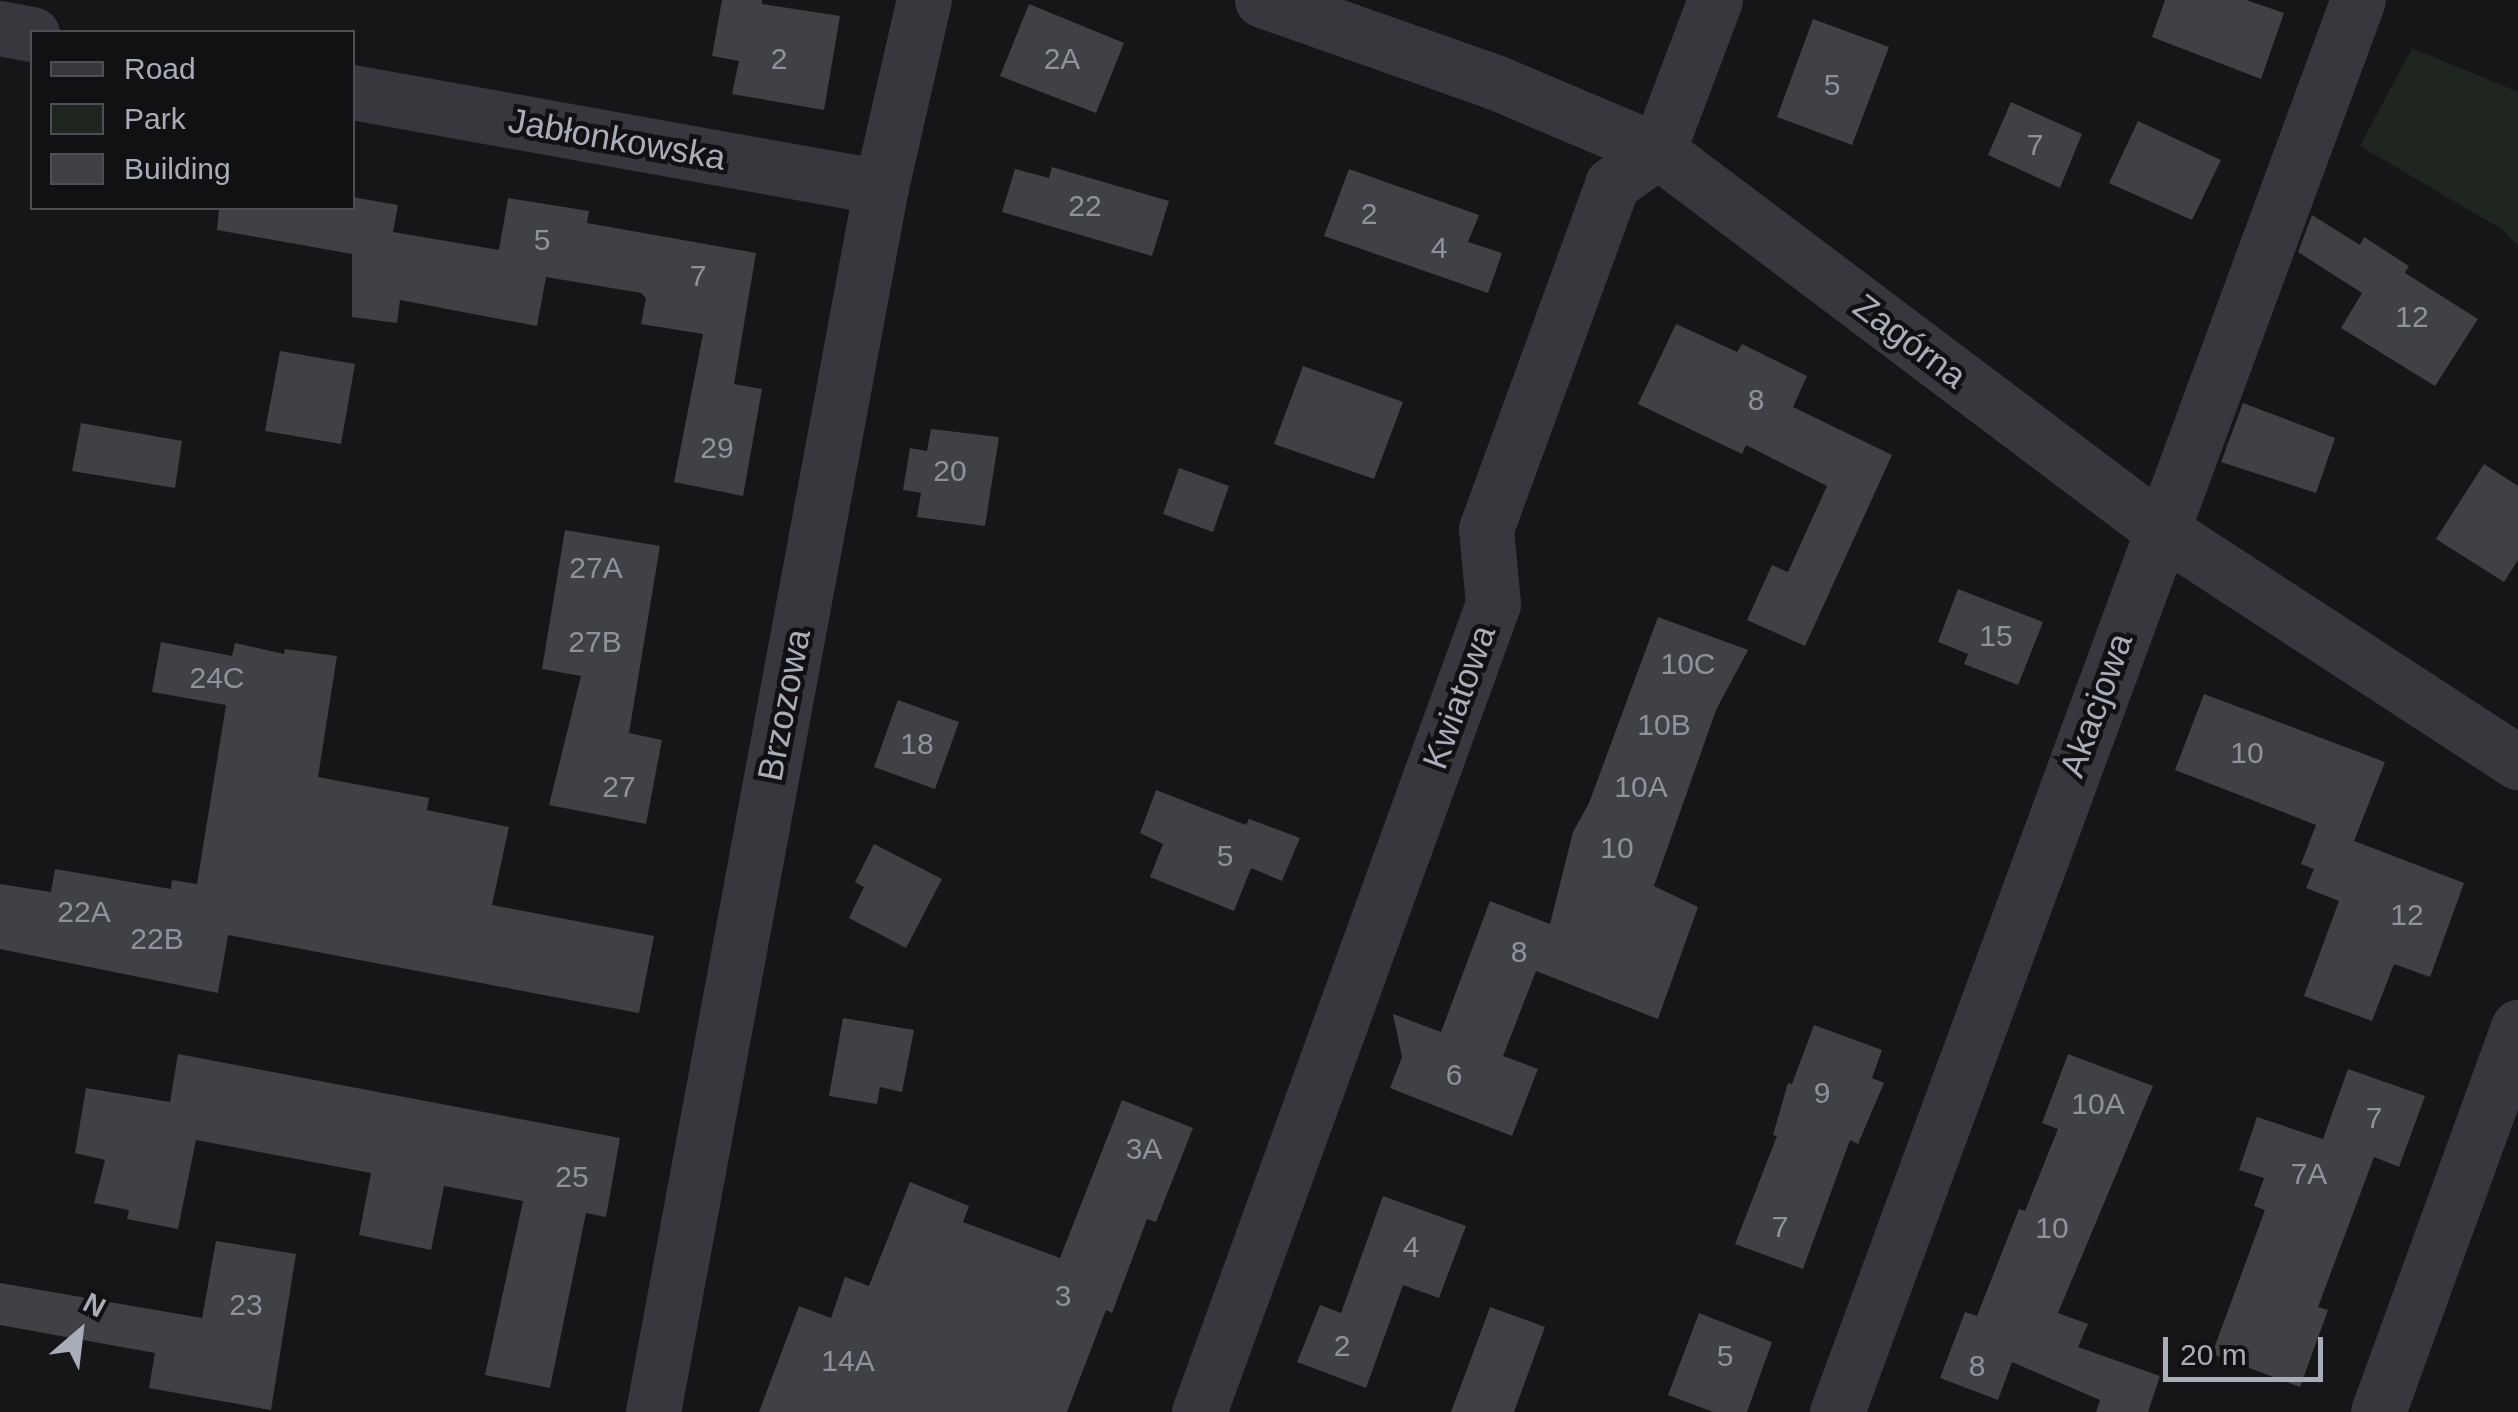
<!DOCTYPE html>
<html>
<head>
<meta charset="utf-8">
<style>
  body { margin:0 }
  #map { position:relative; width:2518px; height:1412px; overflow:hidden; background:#161618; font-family:Arial,sans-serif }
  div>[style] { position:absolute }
  .green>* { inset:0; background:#1e261f }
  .building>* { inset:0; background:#404145 }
  .minor>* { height:55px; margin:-27.5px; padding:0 27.5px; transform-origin:27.5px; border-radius:27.5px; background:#37383d }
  span { translate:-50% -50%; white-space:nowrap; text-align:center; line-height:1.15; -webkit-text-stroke:9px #111113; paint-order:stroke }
  .number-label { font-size:30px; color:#8e929b }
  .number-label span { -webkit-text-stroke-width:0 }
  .street-label { font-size:35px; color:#a8adb8 }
  .legend { position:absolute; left:30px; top:30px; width:325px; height:180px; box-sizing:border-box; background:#111113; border:2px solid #4d4f55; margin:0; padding:12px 18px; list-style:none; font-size:30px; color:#a8adb8 }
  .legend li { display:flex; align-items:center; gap:20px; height:50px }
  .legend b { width:50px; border:2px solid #4d4f55 }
  .north { position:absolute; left:30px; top:1282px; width:100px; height:100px; -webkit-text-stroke:8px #111113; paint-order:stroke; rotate:28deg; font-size:28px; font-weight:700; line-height:40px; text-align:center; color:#a8adb8 }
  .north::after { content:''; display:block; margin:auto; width:35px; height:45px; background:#a8adb8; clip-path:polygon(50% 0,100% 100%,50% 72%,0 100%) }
  .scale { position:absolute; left:2163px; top:1337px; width:160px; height:45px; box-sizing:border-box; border:5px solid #a8adb8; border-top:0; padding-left:12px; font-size:30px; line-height:35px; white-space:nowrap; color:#a8adb8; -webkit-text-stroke:8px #111113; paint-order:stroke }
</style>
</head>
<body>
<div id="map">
  <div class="green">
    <i style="clip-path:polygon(2412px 48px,2518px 92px,2518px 246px,2503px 230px,2360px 146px)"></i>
  </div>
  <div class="building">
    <i style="clip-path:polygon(722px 0,762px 0,762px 4px,840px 16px,824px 110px,732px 94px,739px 61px,712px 56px)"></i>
    <i style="clip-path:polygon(2165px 0,2246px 0,2284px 13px,2261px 79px,2152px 37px)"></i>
    <i style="clip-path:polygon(1029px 4px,1124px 43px,1096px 113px,1000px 76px)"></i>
    <i style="clip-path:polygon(1813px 19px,1889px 47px,1852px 145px,1777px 117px)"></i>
    <i style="clip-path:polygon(2011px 102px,2082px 134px,2060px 188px,1988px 155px)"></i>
    <i style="clip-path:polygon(2138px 121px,2221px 160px,2192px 220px,2109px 183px)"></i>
    <i style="clip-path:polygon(1052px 167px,1169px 201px,1152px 256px,1002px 212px,1015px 169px,1049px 178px)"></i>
    <i style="clip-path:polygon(1349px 169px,1479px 215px,1468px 242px,1502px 253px,1488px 293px,1324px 236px)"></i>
    <i style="clip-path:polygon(352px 197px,398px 205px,393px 232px,499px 250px,508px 198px,589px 211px,587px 223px,756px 253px,734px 384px,762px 389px,743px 496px,674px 482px,703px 334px,641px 324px,646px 298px,641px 293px,546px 277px,537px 326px,400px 300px,397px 323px,352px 317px,352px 254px,217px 230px,219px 208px,352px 208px)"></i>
    <i style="clip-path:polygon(2312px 215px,2360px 245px,2364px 237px,2409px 266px,2405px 273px,2478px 319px,2435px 386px,2341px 328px,2362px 293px,2298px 252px)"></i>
    <i style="clip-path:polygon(1676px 324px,1737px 352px,1742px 344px,1807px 376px,1793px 407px,1892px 455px,1805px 646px,1747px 620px,1772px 565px,1788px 572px,1827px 486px,1746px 445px,1742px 454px,1638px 404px)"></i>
    <i style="clip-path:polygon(280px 351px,355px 364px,341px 444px,265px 431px)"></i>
    <i style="clip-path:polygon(1303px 366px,1403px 402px,1374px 479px,1274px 444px)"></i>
    <i style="clip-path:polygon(2243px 403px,2335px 438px,2316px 493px,2221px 462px)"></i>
    <i style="clip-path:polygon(81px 423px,182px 441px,175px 488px,72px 471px)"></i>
    <i style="clip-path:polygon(931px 429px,999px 437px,985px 526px,917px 517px,921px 493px,903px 490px,910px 448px,927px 451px)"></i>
    <i style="clip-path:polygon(2484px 464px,2518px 486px,2518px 560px,2504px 582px,2436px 539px)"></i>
    <i style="clip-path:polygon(1179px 468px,1229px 486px,1213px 532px,1163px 514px)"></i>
    <i style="clip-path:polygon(565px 530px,660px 546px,629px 733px,662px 740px,646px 824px,549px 805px,581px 676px,542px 669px)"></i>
    <i style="clip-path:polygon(1958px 589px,2043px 622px,2018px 685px,1964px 664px,1968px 654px,1938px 642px)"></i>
    <i style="clip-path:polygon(1658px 617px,1748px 650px,1716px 710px,1654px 886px,1698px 907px,1658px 1019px,1536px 971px,1503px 1056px,1538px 1069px,1512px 1136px,1390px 1088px,1402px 1057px,1393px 1014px,1441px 1032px,1490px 901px,1550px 924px,1573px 832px,1589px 803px)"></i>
    <i style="clip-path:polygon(161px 642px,232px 656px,235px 643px,284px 654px,285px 649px,337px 656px,318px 777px,429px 798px,427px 810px,509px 827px,492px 905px,654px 936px,639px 1013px,228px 935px,218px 993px,0 949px,0 884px,51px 892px,55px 869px,171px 889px,172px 880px,197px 884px,226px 705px,152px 692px)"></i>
    <i style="clip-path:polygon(2204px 694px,2385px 762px,2354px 841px,2464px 883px,2430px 977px,2394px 964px,2372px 1021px,2304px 996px,2339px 901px,2306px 888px,2314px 869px,2301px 864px,2316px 825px,2175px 770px)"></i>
    <i style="clip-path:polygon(898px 700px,959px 722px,935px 789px,874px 767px)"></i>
    <i style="clip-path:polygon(1156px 790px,1246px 825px,1249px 819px,1300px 838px,1282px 881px,1251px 868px,1234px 911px,1150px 877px,1163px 844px,1140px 833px)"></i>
    <i style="clip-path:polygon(874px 844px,942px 879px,906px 948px,849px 918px,864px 887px,855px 882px)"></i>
    <i style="clip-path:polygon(843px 1018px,914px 1030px,902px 1092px,880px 1087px,877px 1104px,829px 1096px)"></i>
    <i style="clip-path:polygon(1814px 1025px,1882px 1050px,1872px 1078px,1884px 1083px,1858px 1144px,1850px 1140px,1803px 1269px,1735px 1244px,1777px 1136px,1773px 1135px,1788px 1083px,1792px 1084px)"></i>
    <i style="clip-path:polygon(178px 1054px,620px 1138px,606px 1217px,586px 1213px,550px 1388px,485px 1375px,523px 1201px,444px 1186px,431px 1250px,359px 1235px,371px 1173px,196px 1140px,178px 1229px,127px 1219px,129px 1210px,94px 1203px,105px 1160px,75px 1153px,86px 1088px,170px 1102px)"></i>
    <i style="clip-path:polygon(2068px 1054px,2153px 1086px,2058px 1313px,2088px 1324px,2078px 1347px,2160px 1376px,2148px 1412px,2096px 1412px,2100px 1400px,2012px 1362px,1998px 1400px,1940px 1378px,1965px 1312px,1977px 1316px,2019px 1209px,2025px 1211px,2058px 1129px,2042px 1123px)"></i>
    <i style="clip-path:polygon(2348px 1069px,2425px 1096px,2399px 1167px,2374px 1157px,2318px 1307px,2328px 1310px,2300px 1387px,2212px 1354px,2265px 1210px,2254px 1206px,2264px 1178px,2239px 1170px,2257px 1117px,2323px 1139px)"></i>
    <i style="clip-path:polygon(1122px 1100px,1193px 1128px,1156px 1222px,1147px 1219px,1112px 1313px,1106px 1310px,1067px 1412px,759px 1412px,799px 1306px,831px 1318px,845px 1277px,869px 1286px,910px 1182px,969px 1206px,963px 1222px,1060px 1258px)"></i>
    <i style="clip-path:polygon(1383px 1196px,1466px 1226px,1439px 1298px,1403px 1285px,1366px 1388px,1297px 1362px,1320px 1305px,1341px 1313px)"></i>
    <i style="clip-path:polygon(216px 1241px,296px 1254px,271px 1410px,149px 1388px,155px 1353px,0 1325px,0 1283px,202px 1318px)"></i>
    <i style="clip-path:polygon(1490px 1307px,1545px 1327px,1514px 1412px,1451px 1412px)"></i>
    <i style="clip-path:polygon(1699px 1313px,1772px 1342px,1747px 1412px,1713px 1412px,1668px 1395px)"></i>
  </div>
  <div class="minor">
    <i style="left:1262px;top:0;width:247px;rotate:19.4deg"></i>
    <i style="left:1495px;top:82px;width:177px;rotate:22.9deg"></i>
    <i style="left:1658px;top:151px;width:628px;rotate:36.98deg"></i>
    <i style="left:2160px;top:529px;width:427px;rotate:33.1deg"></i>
    <i style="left:0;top:28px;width:33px;rotate:11deg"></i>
    <i style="left:352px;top:92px;width:537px;rotate:10.18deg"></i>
    <i style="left:653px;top:1412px;width:1246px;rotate:-79.46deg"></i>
    <i style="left:881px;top:187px;width:192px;rotate:-77.1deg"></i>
    <i style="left:1199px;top:1412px;width:860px;rotate:-70.01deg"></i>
    <i style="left:1493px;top:604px;width:75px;rotate:-95.3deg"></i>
    <i style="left:1486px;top:529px;width:367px;rotate:-69.9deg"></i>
    <i style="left:1612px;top:184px;width:57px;rotate:-35.7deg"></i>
    <i style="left:1658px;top:151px;width:161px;rotate:-69.3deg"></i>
    <i style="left:1837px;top:1412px;width:1505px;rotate:-69.75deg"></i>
    <i style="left:2378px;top:1412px;width:410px;rotate:-70deg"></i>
  </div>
  <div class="number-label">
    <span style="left:779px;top:59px">2</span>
    <span style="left:1062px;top:59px">2A</span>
    <span style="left:1832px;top:85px">5</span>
    <span style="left:2035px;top:145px">7</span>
    <span style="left:1085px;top:206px">22</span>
    <span style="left:1369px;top:214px">2</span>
    <span style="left:542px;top:240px">5</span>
    <span style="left:1439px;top:248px">4</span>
    <span style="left:698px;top:276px">7</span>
    <span style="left:2412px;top:317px">12</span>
    <span style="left:1756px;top:400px">8</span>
    <span style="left:717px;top:448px">29</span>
    <span style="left:950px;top:471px">20</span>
    <span style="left:596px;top:568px">27A</span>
    <span style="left:1996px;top:636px">15</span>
    <span style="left:595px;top:642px">27B</span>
    <span style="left:1688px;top:664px">10C</span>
    <span style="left:217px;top:678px">24C</span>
    <span style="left:1664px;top:725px">10B</span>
    <span style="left:917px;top:744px">18</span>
    <span style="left:2247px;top:753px">10</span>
    <span style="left:619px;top:787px">27</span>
    <span style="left:1641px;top:787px">10A</span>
    <span style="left:1617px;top:848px">10</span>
    <span style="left:1225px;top:856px">5</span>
    <span style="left:84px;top:912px">22A</span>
    <span style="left:2407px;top:915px">12</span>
    <span style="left:157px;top:939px">22B</span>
    <span style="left:1519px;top:952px">8</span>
    <span style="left:1454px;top:1075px">6</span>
    <span style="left:1822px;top:1093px">9</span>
    <span style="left:2098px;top:1104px">10A</span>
    <span style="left:2374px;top:1118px">7</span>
    <span style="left:1144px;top:1149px">3A</span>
    <span style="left:2309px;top:1174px">7A</span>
    <span style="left:572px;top:1177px">25</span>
    <span style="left:1780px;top:1227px">7</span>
    <span style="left:2052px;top:1228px">10</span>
    <span style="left:1411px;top:1247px">4</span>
    <span style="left:1063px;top:1296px">3</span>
    <span style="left:246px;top:1305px">23</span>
    <span style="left:1342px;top:1346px">2</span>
    <span style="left:1725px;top:1356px">5</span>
    <span style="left:848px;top:1361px">14A</span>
    <span style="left:1977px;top:1366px">8</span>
  </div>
  <div class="street-label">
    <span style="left:617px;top:139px;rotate:10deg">Jabłonkowska</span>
    <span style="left:1910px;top:341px;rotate:37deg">Zagórna</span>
    <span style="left:1459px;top:697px;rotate:-70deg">Kwiatowa</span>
    <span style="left:784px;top:705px;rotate:-79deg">Brzozowa</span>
    <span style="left:2096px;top:705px;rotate:-70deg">Akacjowa</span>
  </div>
  <ul class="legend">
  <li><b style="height:12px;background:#37383d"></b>Road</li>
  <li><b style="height:28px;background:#1e261f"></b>Park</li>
  <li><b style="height:28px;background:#404145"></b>Building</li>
  </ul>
  <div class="north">N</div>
  <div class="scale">20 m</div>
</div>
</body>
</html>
